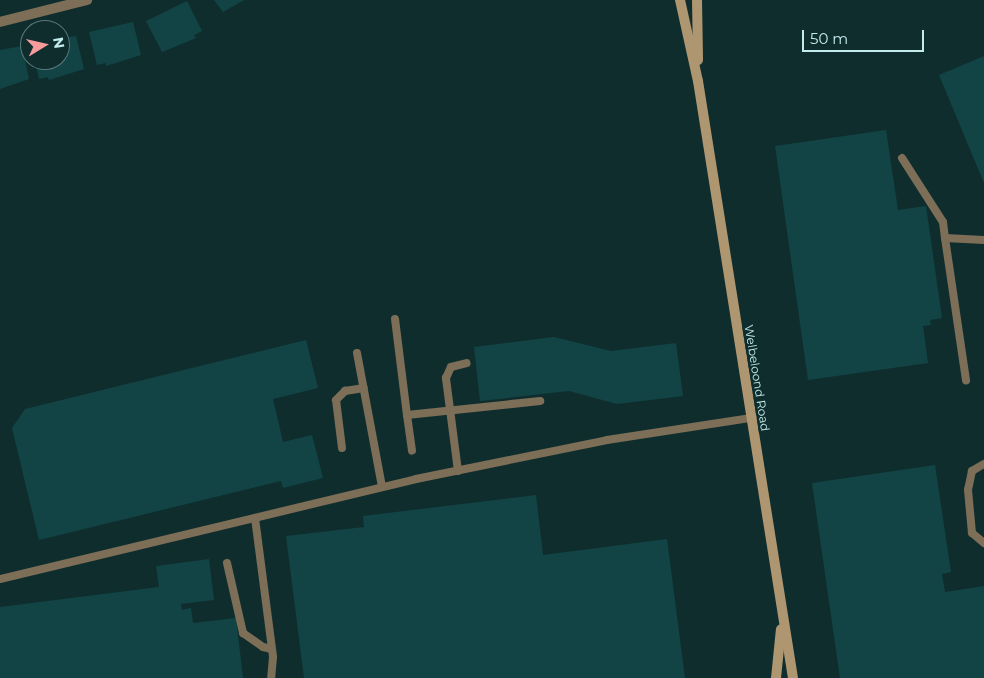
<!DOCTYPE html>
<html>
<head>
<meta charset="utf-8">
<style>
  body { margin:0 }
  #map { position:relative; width:984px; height:678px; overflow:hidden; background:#102d2e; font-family:Montserrat,sans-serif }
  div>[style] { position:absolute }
  .building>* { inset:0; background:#124446 }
  .service>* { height:8px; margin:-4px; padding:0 4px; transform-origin:4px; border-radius:4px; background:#7d6e57 }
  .minor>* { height:10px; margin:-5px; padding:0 5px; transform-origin:5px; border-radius:5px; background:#7d6e57 }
  .secondary>* { height:10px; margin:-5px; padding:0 5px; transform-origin:5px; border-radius:5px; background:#ae9671 }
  span { translate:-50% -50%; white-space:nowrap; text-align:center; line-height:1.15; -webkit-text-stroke:5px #102d2e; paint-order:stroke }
  .street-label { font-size:12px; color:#c2ebed }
  .north { position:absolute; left:20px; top:20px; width:50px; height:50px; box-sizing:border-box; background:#102d2e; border:1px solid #57797a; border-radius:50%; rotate:81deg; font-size:14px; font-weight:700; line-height:20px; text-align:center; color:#c2ebed }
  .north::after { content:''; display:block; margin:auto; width:18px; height:22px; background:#f59b9c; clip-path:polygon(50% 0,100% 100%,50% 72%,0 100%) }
  .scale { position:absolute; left:802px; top:30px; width:122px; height:22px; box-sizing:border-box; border:2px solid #c2ebed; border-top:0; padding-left:6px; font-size:15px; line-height:18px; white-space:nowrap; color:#c2ebed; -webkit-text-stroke:4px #102d2e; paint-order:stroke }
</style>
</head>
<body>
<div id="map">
  <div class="building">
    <i style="clip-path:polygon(214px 0,244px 0,223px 12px)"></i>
    <i style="clip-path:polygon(187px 1px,202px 31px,194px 35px,196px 38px,162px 52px,146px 21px)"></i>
    <i style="clip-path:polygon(133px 22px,141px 55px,106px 66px,106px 63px,97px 65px,89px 32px)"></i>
    <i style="clip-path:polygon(76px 36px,84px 69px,49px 80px,48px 77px,39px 79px,35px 60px,60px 60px,60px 38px)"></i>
    <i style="clip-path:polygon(22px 46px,29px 79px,0 89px,0 50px)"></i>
    <i style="clip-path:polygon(984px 56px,984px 183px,939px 75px)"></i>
    <i style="clip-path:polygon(886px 130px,898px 210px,926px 206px,942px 318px,930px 320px,931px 325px,923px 326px,928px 363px,808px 380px,775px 146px)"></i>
    <i style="clip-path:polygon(554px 337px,611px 351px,676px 343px,683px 396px,617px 404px,569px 391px,480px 401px,474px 347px)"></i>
    <i style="clip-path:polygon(306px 340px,318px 388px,273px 399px,283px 442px,312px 435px,323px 478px,283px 488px,281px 481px,39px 540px,12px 428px,25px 409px)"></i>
    <i style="clip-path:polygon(935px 465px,951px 572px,942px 574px,945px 592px,984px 586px,984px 678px,840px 678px,812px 483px)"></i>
    <i style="clip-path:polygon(536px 495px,543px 555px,667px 539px,685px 678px,304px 678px,286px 536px,364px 527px,363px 516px)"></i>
    <i style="clip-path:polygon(209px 559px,214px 600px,181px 604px,182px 610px,191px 608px,193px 623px,236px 618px,243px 678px,0 678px,0 607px,159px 587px,156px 566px)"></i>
  </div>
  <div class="service">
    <i style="left:902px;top:158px;width:76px;rotate:57.4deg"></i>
    <i style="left:943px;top:222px;width:16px;rotate:83deg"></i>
    <i style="left:945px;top:238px;width:39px;rotate:3deg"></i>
    <i style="left:945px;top:238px;width:144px;rotate:81.6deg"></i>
    <i style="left:395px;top:319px;width:97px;rotate:82.9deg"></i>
    <i style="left:407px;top:415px;width:134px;rotate:-6deg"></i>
    <i style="left:357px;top:353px;width:136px;rotate:79.4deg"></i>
    <i style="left:407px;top:415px;width:36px;rotate:82deg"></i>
    <i style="left:342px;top:448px;width:48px;rotate:-97.1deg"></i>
    <i style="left:336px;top:400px;width:13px;rotate:-45deg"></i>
    <i style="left:345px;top:391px;width:19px;rotate:-9deg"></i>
    <i style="left:984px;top:464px;width:14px;rotate:150deg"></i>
    <i style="left:972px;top:471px;width:19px;rotate:102deg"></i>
    <i style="left:968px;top:490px;width:43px;rotate:84.7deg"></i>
    <i style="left:972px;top:533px;width:16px;rotate:40deg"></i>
    <i style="left:458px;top:471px;width:94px;rotate:-97.4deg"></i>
    <i style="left:446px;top:378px;width:12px;rotate:-66deg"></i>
    <i style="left:451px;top:367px;width:16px;rotate:-14deg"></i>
    <i style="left:255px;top:518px;width:140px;rotate:82.6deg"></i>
    <i style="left:273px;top:657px;width:21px;rotate:95deg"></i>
    <i style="left:227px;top:563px;width:72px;rotate:77.1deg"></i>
    <i style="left:243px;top:633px;width:24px;rotate:35deg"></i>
    <i style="left:263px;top:647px;width:9px;rotate:13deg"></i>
    <i style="left:0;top:579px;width:428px;rotate:-13.5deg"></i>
    <i style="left:416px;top:479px;width:195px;rotate:-11.5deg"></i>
    <i style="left:607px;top:440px;width:146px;rotate:-8.7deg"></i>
  </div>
  <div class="minor">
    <i style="left:0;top:22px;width:90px;rotate:-14.2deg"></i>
  </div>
  <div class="secondary">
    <i style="left:680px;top:0;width:83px;rotate:77.5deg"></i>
    <i style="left:698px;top:81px;width:605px;rotate:80.96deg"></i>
    <i style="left:697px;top:0;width:60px;rotate:89deg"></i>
    <i style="left:776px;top:678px;width:49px;rotate:-84.2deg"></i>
  </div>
  <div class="street-label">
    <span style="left:757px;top:378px;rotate:81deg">Welbeloond Road</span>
  </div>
  <div class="north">N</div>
  <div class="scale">50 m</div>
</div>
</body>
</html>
